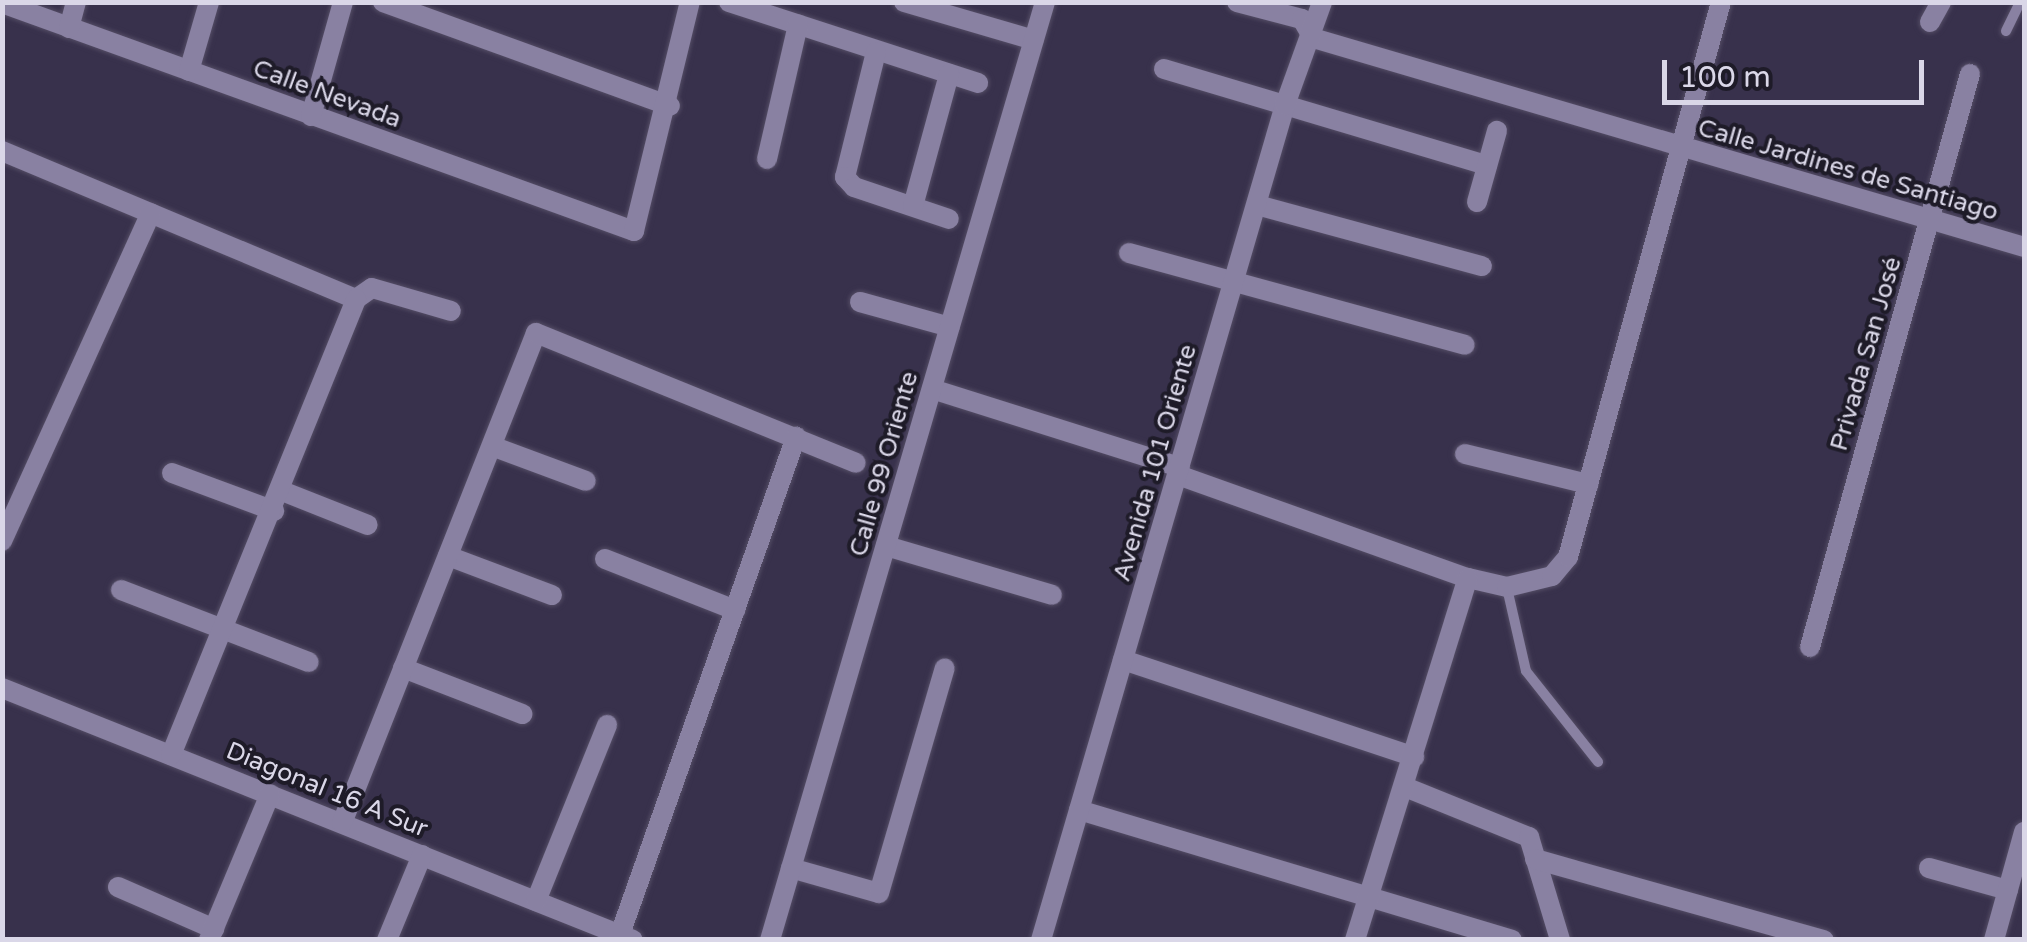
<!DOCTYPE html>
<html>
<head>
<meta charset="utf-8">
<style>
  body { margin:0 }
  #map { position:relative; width:2027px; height:942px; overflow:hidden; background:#38314c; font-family:"Varela Round",sans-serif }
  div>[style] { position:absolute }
  .roads { filter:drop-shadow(0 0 2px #544d65) drop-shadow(0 0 2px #544d65) }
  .service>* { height:10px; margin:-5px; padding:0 5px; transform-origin:5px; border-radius:5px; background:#8981a2 }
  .minor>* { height:20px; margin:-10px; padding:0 10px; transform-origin:10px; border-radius:10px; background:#8981a2 }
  span { translate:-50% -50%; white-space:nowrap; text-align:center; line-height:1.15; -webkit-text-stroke:8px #1e1b28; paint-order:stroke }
  .street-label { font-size:25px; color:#dad7e8 }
  .frame { position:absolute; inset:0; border:5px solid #dad7e8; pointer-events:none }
  .scale { position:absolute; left:1662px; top:60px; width:262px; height:45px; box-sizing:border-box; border:5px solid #dad7e8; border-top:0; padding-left:12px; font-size:30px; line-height:35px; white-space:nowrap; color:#dad7e8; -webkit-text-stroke:8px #1e1b28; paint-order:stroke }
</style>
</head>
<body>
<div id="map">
  <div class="roads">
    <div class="service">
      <i style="left:2006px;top:31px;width:32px;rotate:-64deg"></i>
      <i style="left:1507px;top:588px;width:85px;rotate:77.1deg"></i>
      <i style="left:1526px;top:671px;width:116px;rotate:51.6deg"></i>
    </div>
    <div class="minor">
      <i style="left:383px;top:2px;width:305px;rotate:19.9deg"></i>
      <i style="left:729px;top:2px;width:262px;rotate:18deg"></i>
      <i style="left:904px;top:2px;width:135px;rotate:16.3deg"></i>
      <i style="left:1237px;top:2px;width:67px;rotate:14.7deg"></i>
      <i style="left:1302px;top:19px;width:22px;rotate:60deg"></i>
      <i style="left:2px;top:3px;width:672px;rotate:19.84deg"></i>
      <i style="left:634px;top:231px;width:236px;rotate:-76.3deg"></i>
      <i style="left:1930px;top:22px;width:23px;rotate:-61deg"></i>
      <i style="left:69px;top:28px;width:27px;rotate:-75deg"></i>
      <i style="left:1313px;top:38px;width:741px;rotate:16.38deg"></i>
      <i style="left:876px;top:52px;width:129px;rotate:103.9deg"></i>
      <i style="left:845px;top:177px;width:13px;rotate:48deg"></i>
      <i style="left:854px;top:187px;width:100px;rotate:18.6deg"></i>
      <i style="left:1164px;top:69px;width:337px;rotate:16.6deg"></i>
      <i style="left:189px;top:71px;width:72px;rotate:-73.8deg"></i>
      <i style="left:311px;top:116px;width:118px;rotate:-74.3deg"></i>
      <i style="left:2px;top:151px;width:384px;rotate:22.7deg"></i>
      <i style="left:767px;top:159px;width:138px;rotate:-77deg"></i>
      <i style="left:1477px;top:202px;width:74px;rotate:-74.3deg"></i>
      <i style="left:1257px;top:205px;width:233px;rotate:15.2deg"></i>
      <i style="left:913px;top:206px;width:137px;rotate:-74.7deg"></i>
      <i style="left:1129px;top:253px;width:348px;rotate:15.3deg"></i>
      <i style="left:356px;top:299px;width:19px;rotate:-35deg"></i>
      <i style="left:372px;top:288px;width:82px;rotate:16.2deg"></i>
      <i style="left:860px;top:302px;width:93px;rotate:15.5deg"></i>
      <i style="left:932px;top:389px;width:260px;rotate:17.5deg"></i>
      <i style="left:492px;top:446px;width:100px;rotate:20.4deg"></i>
      <i style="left:1465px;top:454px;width:127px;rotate:13.7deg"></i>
      <i style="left:172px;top:473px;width:109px;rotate:20.4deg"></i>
      <i style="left:1178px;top:475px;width:308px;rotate:19.6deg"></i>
      <i style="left:1468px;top:578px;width:40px;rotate:13deg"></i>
      <i style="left:1507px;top:587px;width:46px;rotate:-13.7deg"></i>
      <i style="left:1552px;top:576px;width:25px;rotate:-50deg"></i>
      <i style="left:1568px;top:557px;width:576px;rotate:-74.59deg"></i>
      <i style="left:282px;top:491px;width:92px;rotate:21.6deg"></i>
      <i style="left:2px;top:541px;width:360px;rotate:-65.6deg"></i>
      <i style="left:886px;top:546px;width:173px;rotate:16.4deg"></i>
      <i style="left:448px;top:556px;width:111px;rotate:20.6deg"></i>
      <i style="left:605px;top:559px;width:140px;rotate:21.4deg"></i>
      <i style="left:121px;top:590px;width:201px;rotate:21deg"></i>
      <i style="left:1810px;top:647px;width:595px;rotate:-74.4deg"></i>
      <i style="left:1123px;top:660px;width:307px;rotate:18.4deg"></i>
      <i style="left:403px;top:668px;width:128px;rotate:21.1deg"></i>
      <i style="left:2px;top:688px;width:679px;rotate:21.77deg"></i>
      <i style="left:171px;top:755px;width:492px;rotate:-67.9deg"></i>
      <i style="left:1405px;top:787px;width:134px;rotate:22deg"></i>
      <i style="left:1529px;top:837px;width:108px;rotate:73.2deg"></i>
      <i style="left:1079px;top:810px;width:452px;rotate:16.7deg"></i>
      <i style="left:342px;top:823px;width:527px;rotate:-68.4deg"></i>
      <i style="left:536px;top:333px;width:345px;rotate:22.1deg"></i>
      <i style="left:1535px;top:859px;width:300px;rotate:15.7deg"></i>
      <i style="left:791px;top:868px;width:91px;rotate:15.9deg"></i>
      <i style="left:879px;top:893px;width:234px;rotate:-73.7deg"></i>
      <i style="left:1929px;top:868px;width:82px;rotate:15.6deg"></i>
      <i style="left:118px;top:887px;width:105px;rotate:23.6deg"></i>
      <i style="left:536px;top:901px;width:190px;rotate:-68deg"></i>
      <i style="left:209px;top:940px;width:158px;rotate:-67.3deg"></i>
      <i style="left:387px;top:940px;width:92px;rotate:-67.6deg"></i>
      <i style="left:618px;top:940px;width:534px;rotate:-70.51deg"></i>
      <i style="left:770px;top:940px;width:977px;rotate:-73.66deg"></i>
      <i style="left:1041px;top:940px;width:870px;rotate:-73.71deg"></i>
      <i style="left:1285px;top:105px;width:109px;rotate:-70.2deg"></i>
      <i style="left:1355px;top:940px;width:379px;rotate:-72.7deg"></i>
      <i style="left:1994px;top:940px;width:112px;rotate:-74.5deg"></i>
    </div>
  </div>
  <div class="street-label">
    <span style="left:327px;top:94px;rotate:20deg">Calle Nevada</span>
    <span style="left:1848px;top:170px;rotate:16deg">Calle Jardines de Santiago</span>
    <span style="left:1866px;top:354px;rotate:-74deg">Privada San José</span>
    <span style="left:1155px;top:463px;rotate:-74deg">Avenida 101 Oriente</span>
    <span style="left:884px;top:464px;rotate:-74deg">Calle 99 Oriente</span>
    <span style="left:327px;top:790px;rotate:22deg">Diagonal 16 A Sur</span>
  </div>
  <div class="frame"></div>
  <div class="scale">100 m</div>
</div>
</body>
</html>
